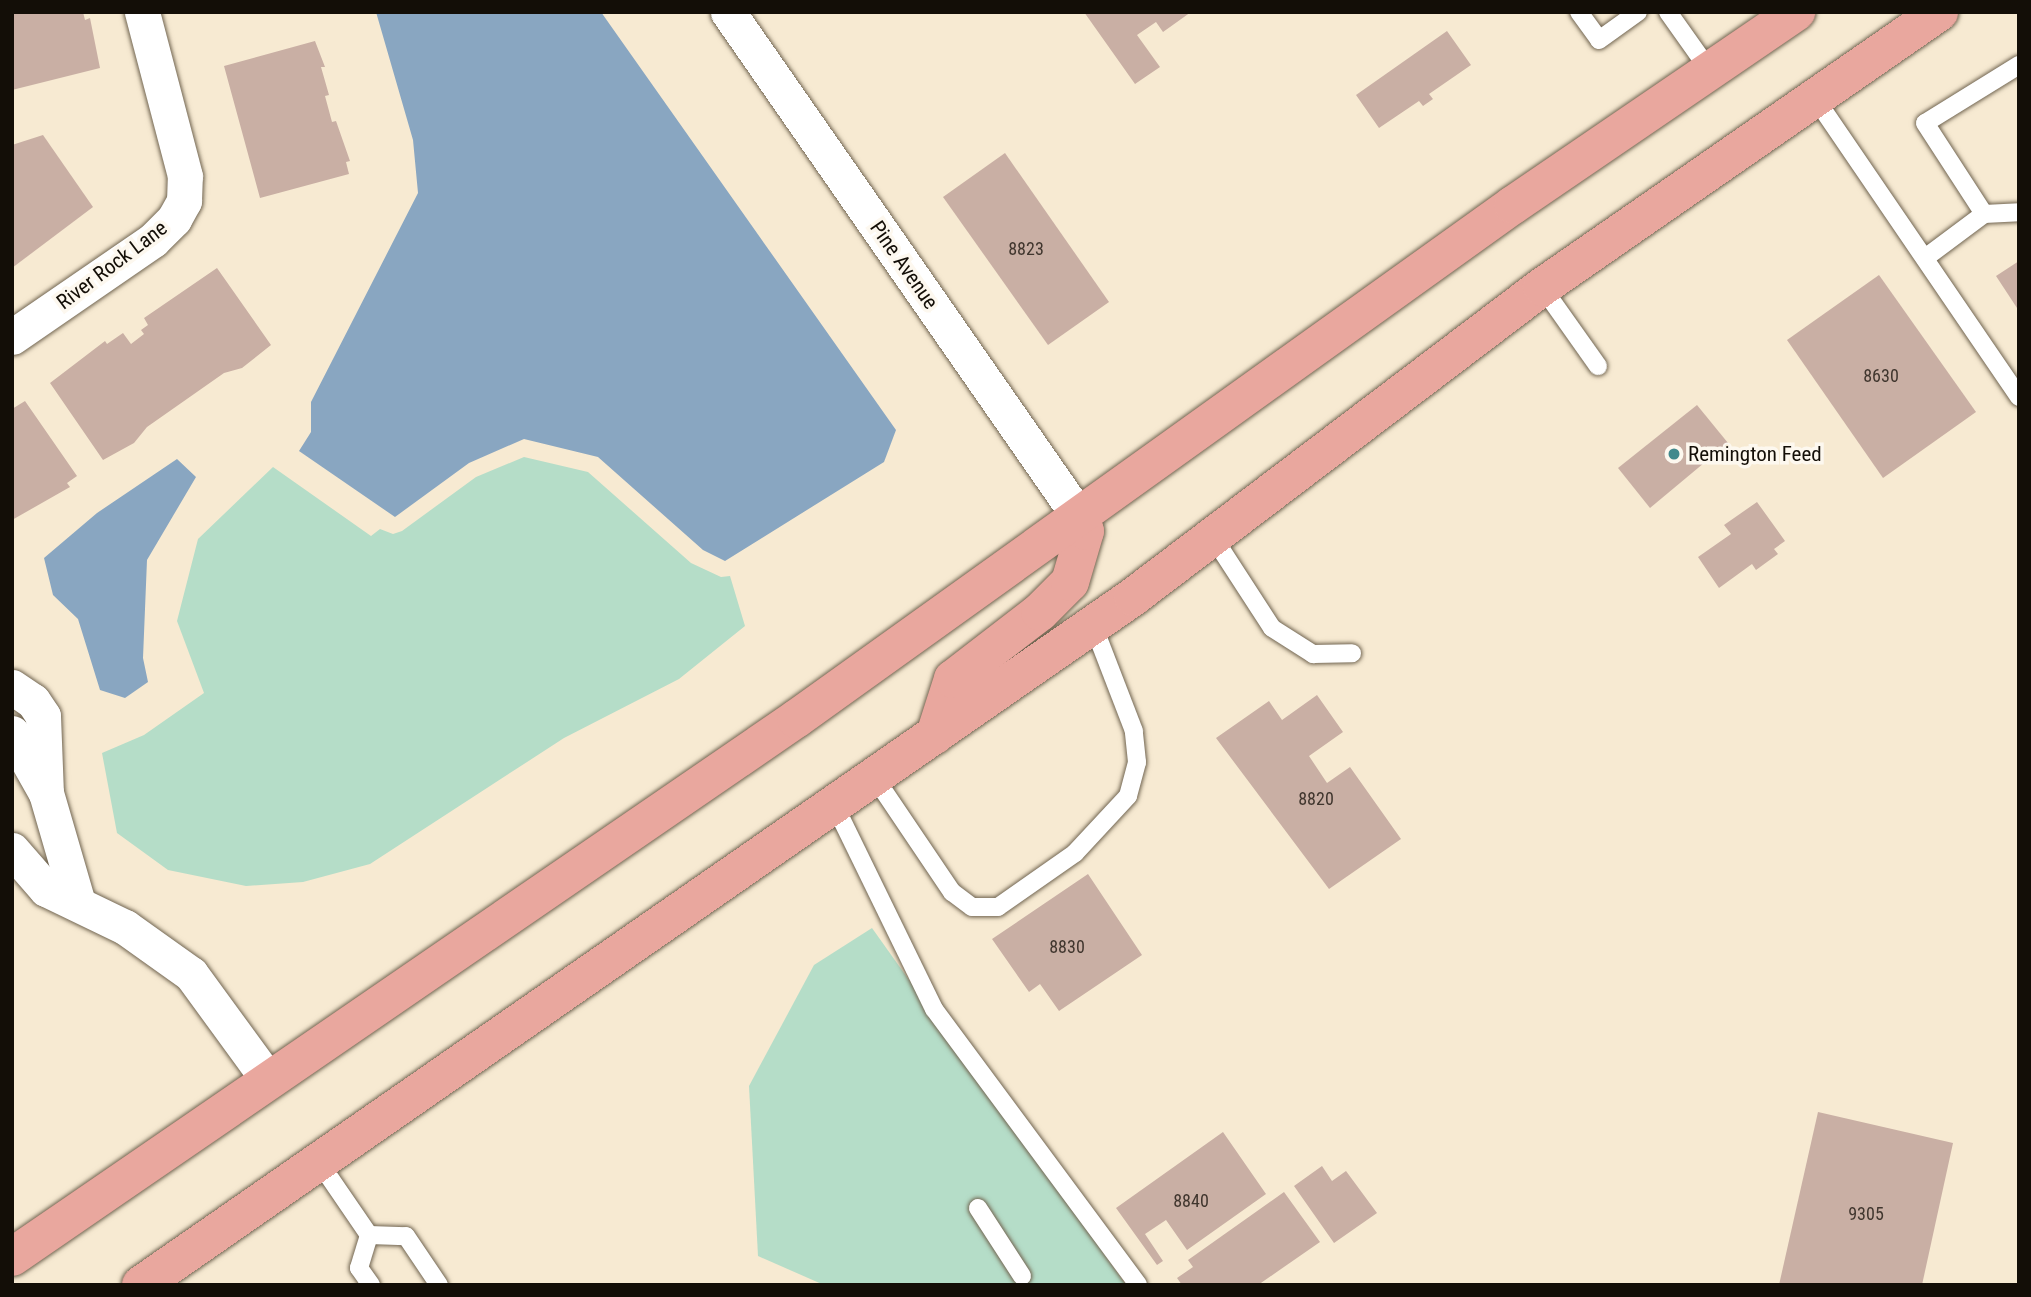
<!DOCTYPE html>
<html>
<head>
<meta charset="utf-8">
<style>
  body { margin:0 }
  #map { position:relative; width:2031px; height:1297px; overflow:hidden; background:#f7ead2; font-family:"Roboto Condensed",sans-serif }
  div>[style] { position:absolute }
  .green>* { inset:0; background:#b5ddc8 }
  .water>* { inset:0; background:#89a6c1 }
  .building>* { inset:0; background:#c9afa4 }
  .roads { filter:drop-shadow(0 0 2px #716551) drop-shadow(0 0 2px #716551) }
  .lane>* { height:18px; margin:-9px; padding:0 9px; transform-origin:9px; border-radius:9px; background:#fff }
  .street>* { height:35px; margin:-17.5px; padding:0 17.5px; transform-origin:17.5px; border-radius:17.5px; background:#fff }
  .primary>* { height:38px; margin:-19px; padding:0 19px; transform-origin:19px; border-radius:19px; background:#e9a79e }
  .dots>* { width:19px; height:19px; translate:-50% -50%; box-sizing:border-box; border:4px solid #fdf8ef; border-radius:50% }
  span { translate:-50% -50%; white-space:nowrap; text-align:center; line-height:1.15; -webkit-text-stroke:7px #fdf8ef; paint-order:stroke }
  .number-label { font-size:18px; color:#40362e }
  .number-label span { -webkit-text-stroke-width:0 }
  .street-label { font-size:21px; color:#130e07 }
  .poi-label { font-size:21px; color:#130e07 }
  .left { translate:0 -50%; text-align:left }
  .frame { position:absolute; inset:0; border:14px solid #130e07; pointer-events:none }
</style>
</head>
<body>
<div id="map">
  <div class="green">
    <i style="clip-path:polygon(524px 457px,588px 472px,691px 563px,721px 577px,730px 576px,745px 626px,679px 679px,564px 738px,370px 864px,303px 882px,246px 886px,168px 870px,117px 833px,102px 753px,144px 735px,204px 693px,177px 621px,198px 539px,273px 467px,371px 536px,380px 529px,393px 534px,402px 531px,476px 477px)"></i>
    <i style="clip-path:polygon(872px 928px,1126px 1285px,824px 1285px,758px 1256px,749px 1086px,814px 965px)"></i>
  </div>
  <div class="water">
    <i style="clip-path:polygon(376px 12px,601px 12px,896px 430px,884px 462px,725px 561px,703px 550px,598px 457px,524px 439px,469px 463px,395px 517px,299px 451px,311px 432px,311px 402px,418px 193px,413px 140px)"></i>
    <i style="clip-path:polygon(177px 459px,196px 477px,147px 560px,143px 658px,148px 682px,125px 698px,100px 690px,78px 619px,53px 595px,44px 558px,97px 513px)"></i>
  </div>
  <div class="building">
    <i style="clip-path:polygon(12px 12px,83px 12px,85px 20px,90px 18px,100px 68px,12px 90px)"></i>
    <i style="clip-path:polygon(1084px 12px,1191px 12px,1163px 32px,1156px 22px,1137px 35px,1160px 67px,1135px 84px)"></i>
    <i style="clip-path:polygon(1447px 31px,1471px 65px,1429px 94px,1433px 99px,1423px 106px,1419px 101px,1379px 128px,1356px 95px)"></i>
    <i style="clip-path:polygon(315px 41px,325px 67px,321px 67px,329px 95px,325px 96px,332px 122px,336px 121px,350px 161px,346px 162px,349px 174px,260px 198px,224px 66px)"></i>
    <i style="clip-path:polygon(43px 135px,93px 207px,12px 268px,12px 145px)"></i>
    <i style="clip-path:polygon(1005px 153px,1109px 302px,1048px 345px,943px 197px)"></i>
    <i style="clip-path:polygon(2019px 261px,2019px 311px,1996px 276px)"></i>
    <i style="clip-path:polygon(217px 268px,271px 345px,242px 368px,224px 373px,147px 427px,134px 443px,103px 460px,50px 383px,105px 341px,107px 344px,123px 333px,131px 344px,144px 334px,141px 330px,148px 325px,144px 318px)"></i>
    <i style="clip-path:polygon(1879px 275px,1976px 412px,1883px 478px,1787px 340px)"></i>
    <i style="clip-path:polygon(25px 401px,77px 476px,67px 483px,70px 487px,12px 520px,12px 409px)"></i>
    <i style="clip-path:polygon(1697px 405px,1728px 443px,1650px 508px,1618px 468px)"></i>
    <i style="clip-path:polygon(1757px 502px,1785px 541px,1774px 549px,1778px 554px,1756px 570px,1752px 564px,1719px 588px,1698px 557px,1731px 534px,1724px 525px)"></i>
    <i style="clip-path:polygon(1317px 695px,1343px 732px,1309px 756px,1327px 783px,1350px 767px,1401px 839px,1329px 889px,1216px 738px,1269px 701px,1282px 720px)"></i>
    <i style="clip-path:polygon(1088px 874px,1142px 955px,1059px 1011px,1040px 984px,1029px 992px,992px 939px)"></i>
    <i style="clip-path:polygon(1818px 1112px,1953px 1143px,1922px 1285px,1779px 1285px)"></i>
    <i style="clip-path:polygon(1223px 1132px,1266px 1194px,1187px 1250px,1166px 1220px,1145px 1234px,1163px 1261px,1157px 1265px,1116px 1208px)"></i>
    <i style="clip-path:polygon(1322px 1166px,1332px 1181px,1346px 1171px,1377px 1213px,1334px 1243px,1294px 1186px)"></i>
    <i style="clip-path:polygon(1284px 1192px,1320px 1242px,1258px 1285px,1182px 1285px,1177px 1278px,1193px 1267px,1188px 1260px)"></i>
  </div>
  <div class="roads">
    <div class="lane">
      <i style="left:1579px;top:12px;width:34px;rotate:54deg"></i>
      <i style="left:1599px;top:40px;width:48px;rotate:-35.7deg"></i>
      <i style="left:1668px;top:12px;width:72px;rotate:54.6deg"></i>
      <i style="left:2019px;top:65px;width:110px;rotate:148.3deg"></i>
      <i style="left:1925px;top:123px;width:108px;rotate:57deg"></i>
      <i style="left:1984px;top:214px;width:35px;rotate:-3deg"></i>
      <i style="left:1815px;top:98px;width:362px;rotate:55.7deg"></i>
      <i style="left:1925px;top:258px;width:74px;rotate:-36.7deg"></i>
      <i style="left:1542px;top:287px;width:97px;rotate:54.7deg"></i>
      <i style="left:1213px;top:537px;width:108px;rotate:57deg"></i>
      <i style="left:1272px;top:628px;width:49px;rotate:32.4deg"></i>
      <i style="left:1313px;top:654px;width:39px;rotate:-1deg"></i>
      <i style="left:875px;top:778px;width:138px;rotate:56deg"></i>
      <i style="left:952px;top:892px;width:25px;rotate:37deg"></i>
      <i style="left:972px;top:907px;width:26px"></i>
      <i style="left:998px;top:907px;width:94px;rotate:-35deg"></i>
      <i style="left:1075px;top:853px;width:78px;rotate:-47.1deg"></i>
      <i style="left:1128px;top:796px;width:35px;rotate:-75deg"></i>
      <i style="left:1137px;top:762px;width:31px;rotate:-96deg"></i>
      <i style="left:1134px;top:731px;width:114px;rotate:-111.1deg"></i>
      <i style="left:835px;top:806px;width:226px;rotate:64deg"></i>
      <i style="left:934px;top:1009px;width:343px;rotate:53.5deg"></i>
      <i style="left:319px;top:1162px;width:88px;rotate:55.6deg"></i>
      <i style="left:978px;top:1208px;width:81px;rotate:57.1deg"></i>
      <i style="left:371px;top:1285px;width:21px;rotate:-125deg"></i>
      <i style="left:359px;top:1268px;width:34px;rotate:-73deg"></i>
      <i style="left:369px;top:1235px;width:37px;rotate:2deg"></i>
      <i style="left:406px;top:1236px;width:59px;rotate:56deg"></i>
    </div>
    <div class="street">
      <i style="left:728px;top:12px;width:616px;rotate:55.18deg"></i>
      <i style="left:12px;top:337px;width:171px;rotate:-34.5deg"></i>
      <i style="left:153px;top:240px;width:30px;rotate:-45deg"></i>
      <i style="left:174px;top:219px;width:21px;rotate:-61deg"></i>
      <i style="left:184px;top:201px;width:25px;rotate:-88deg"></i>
      <i style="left:185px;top:176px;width:170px;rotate:-104.7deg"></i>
      <i style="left:12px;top:687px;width:25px;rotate:34deg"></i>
      <i style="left:33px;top:701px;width:18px;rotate:56deg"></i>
      <i style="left:43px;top:716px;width:77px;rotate:87.8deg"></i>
      <i style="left:46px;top:793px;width:115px;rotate:73.8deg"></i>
      <i style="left:12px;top:733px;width:69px;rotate:60.5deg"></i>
      <i style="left:12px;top:850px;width:52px;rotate:48.9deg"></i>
      <i style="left:46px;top:889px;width:88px;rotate:25.7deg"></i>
      <i style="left:125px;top:927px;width:81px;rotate:35.5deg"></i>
      <i style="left:191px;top:974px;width:132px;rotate:53.9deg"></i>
    </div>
    <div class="primary">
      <i style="left:935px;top:735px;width:59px;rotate:-72.2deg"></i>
      <i style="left:953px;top:679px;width:110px;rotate:-37.6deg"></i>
      <i style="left:1040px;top:612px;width:42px;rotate:-45deg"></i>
      <i style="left:1070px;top:582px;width:53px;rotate:-73.6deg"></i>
      <i style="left:1085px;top:531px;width:14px;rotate:-111deg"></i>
      <i style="left:12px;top:1257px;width:951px;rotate:-34.46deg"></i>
      <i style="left:796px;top:719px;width:882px;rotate:-35.64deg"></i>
      <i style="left:1513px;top:205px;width:343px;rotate:-34.3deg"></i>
      <i style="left:141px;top:1285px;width:1207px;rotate:-34.74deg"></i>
      <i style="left:1133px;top:597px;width:513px;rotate:-37.16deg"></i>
      <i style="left:1542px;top:287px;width:483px;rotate:-34.7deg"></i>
    </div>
  </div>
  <div class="dots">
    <i style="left:1674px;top:454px;background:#41898d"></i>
  </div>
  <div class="number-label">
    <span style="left:1026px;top:249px">8823</span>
    <span style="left:1881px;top:376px">8630</span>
    <span style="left:1316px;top:799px">8820</span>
    <span style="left:1067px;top:947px">8830</span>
    <span style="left:1191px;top:1201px">8840</span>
    <span style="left:1866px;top:1214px">9305</span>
  </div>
  <div class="street-label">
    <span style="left:112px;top:265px;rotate:-37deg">River Rock Lane</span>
    <span style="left:904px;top:265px;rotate:55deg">Pine Avenue</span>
  </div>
  <div class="poi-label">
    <span class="left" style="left:1688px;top:454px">Remington Feed</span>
  </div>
  <div class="frame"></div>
</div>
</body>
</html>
